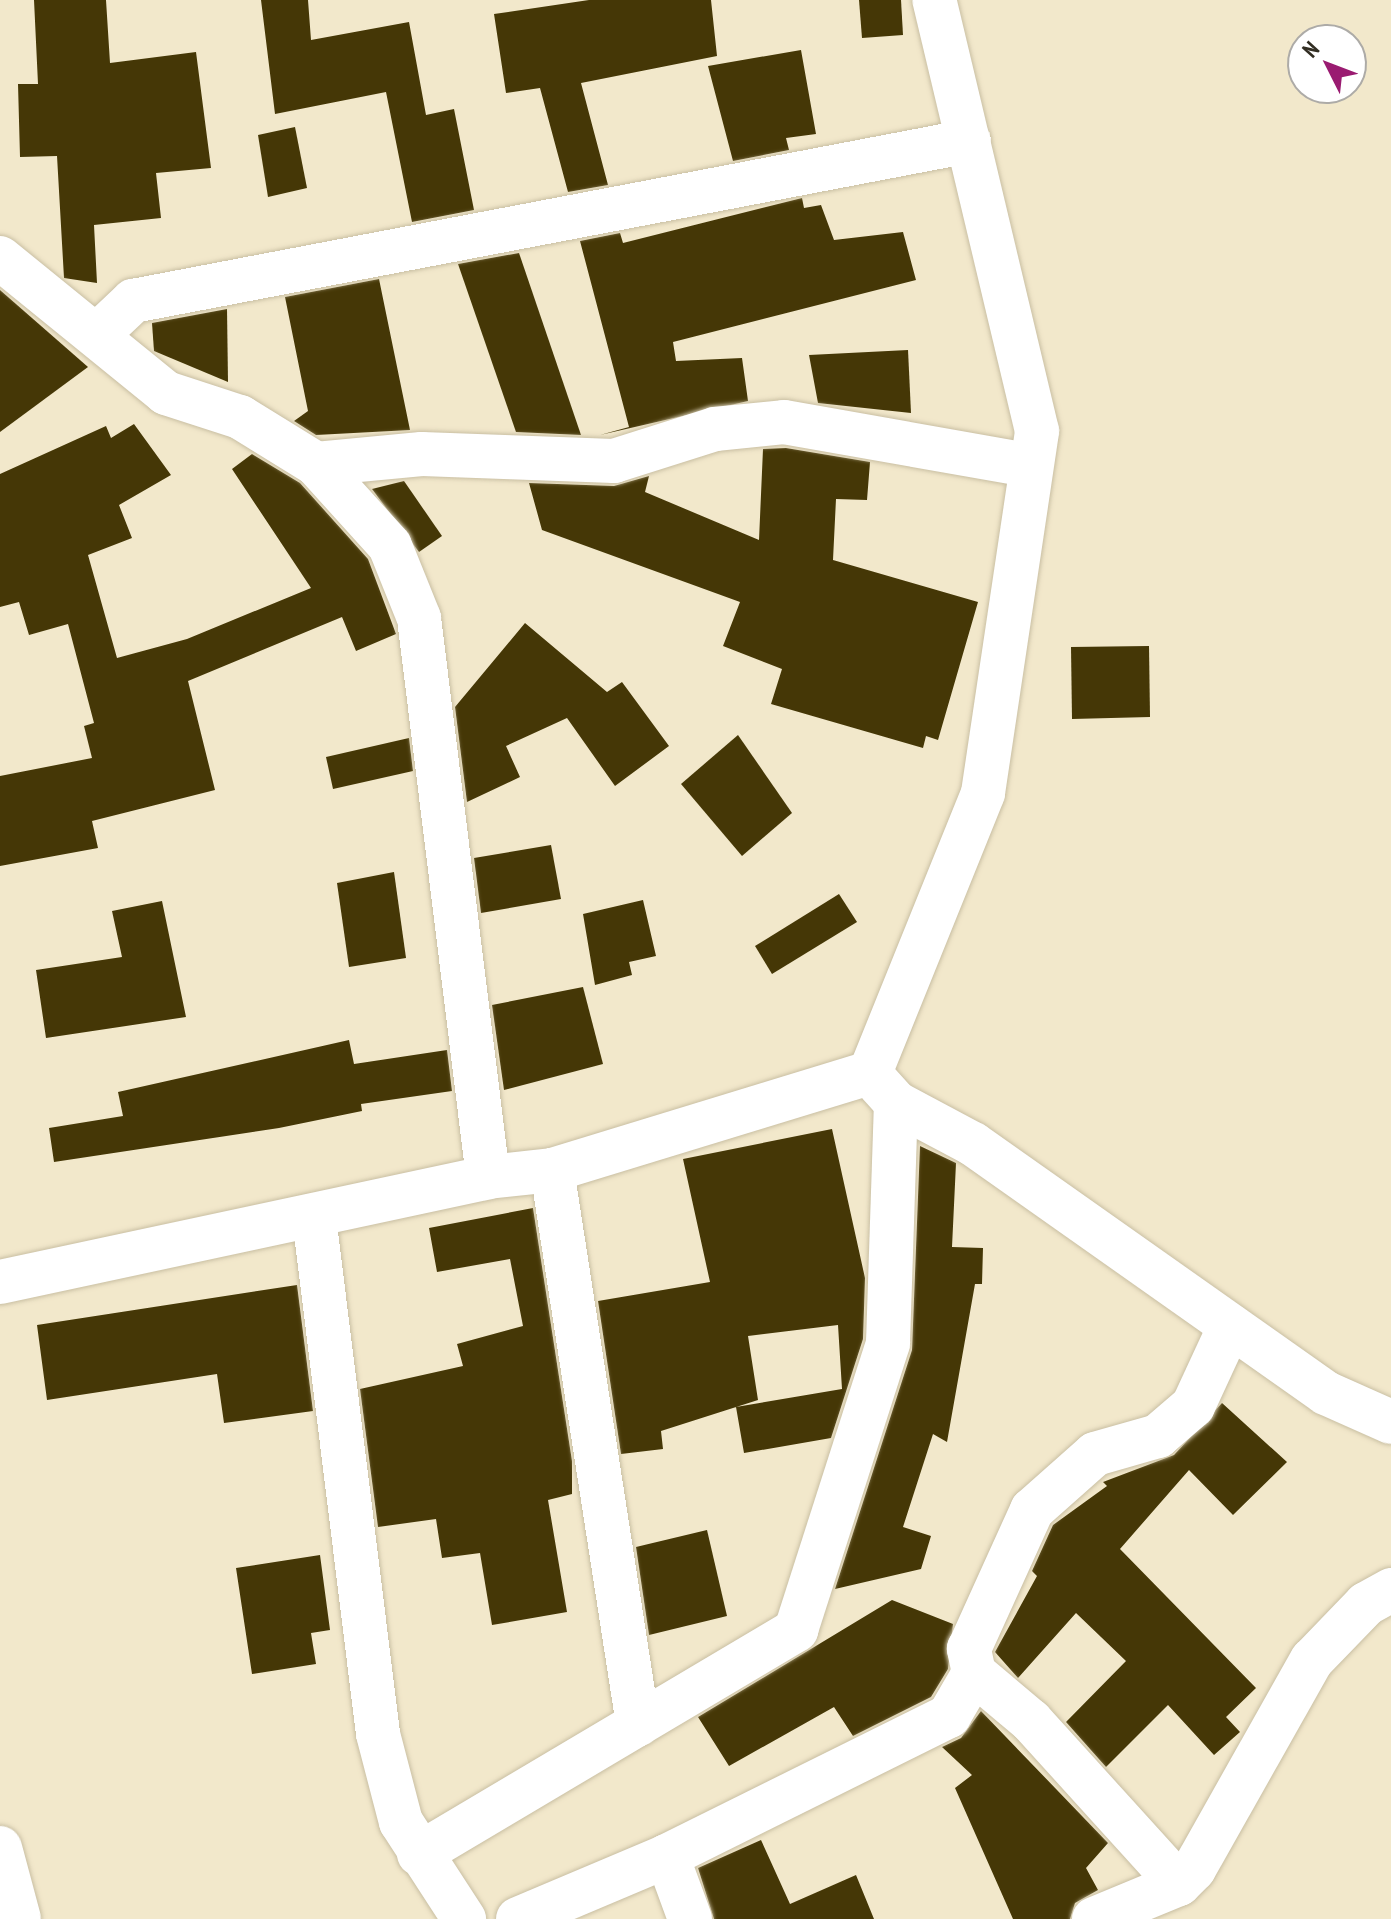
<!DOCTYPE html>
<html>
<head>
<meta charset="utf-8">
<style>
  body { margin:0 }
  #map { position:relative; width:1391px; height:1919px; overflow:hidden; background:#f2e8cb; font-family:"PT Sans Narrow",sans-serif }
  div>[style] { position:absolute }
  .building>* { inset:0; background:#453706 }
  .roads { filter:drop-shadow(0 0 2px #c9bfa3) drop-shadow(0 0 2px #c9bfa3) }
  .minor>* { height:44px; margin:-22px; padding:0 22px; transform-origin:22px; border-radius:22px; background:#fff }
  span { translate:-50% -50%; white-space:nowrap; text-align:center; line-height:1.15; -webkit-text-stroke:8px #fff; paint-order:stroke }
  .north { position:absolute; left:1287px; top:24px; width:80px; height:80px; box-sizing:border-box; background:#fff; border:2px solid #adaba7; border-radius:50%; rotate:312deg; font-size:22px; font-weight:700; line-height:32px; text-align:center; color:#322e23 }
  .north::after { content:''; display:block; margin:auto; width:28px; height:36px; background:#9a1b71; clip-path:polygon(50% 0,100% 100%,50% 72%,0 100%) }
</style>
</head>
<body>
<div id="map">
  <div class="building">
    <i style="clip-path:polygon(34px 0,106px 0,110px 63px,196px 52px,211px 168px,156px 173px,161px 218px,94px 225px,97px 283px,64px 278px,57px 156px,20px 157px,18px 84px,38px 84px)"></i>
    <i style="clip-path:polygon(261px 0,308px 0,311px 40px,409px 22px,426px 115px,454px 109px,474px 210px,412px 222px,386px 92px,275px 114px)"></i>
    <i style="clip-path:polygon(589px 0,711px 0,717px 56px,581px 83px,608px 185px,568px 192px,540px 88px,506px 93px,494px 14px)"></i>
    <i style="clip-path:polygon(859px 0,901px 0,903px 35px,862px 38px)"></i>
    <i style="clip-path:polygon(801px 50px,816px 134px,786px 138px,789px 150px,733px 161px,708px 66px)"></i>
    <i style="clip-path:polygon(295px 127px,307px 188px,268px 197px,258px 135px)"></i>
    <i style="clip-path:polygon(802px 198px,804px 208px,821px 205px,834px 240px,903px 232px,916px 280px,673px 342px,676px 361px,742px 358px,748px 401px,600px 435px,629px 427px,580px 241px,620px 233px,623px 243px)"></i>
    <i style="clip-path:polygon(519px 253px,581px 435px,516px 432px,458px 264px)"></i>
    <i style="clip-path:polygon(379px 279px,410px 430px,316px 435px,294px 421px,308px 411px,285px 297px)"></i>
    <i style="clip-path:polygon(0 290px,88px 367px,0 432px)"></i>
    <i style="clip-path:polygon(227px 309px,228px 382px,154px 351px,152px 323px)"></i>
    <i style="clip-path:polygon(908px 350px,911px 413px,818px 403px,809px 355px)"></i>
    <i style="clip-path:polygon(134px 424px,171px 475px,119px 505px,132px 538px,88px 555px,117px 658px,187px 639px,311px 588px,232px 469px,252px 454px,300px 483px,368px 559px,396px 634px,356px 651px,342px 617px,188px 681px,215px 790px,92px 821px,98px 848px,0 866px,0 776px,92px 758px,84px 726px,94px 723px,68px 624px,29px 635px,19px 602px,0 607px,0 474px,106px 426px,111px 438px)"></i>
    <i style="clip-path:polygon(786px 448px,870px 462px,867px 500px,836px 499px,833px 560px,978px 602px,938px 740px,926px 736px,923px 748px,771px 704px,782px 669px,723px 646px,740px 602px,542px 530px,529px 483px,614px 486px,649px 476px,645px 492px,759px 540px,763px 449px)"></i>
    <i style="clip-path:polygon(404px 481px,442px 536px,419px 552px,372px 489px)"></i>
    <i style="clip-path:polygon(525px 623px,607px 692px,622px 682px,669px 746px,615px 786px,567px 718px,506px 746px,520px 777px,467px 802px,455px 707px)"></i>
    <i style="clip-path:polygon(1149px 646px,1150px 717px,1072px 719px,1071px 647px)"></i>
    <i style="clip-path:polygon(738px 735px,792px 813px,742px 856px,681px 784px)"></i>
    <i style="clip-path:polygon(409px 738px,413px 771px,333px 789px,326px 757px)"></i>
    <i style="clip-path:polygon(551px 845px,561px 899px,481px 913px,474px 858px)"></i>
    <i style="clip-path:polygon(394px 872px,406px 958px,349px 967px,337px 883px)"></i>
    <i style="clip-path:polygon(839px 894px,857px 922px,772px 974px,755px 946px)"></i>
    <i style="clip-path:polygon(643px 900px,656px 956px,629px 962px,632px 975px,595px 985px,583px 914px)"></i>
    <i style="clip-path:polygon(162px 901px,186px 1017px,46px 1038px,36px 970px,122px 957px,112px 911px)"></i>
    <i style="clip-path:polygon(583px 987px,603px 1064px,504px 1090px,492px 1005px)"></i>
    <i style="clip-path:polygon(349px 1040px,354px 1064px,447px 1050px,452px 1091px,361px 1104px,362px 1111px,279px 1128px,54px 1162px,49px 1128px,123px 1116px,118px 1092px)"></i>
    <i style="clip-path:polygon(832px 1129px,865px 1278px,863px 1339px,831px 1438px,744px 1453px,736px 1407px,842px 1389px,838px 1325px,748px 1336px,758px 1400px,661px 1431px,663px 1449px,621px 1454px,598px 1301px,710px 1282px,683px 1159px)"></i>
    <i style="clip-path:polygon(920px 1146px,956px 1163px,952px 1247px,983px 1248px,982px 1284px,975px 1284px,947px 1442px,933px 1434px,903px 1527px,931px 1536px,921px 1569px,835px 1589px,912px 1350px)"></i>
    <i style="clip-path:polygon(533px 1208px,572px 1461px,572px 1494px,548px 1500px,567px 1612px,492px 1625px,480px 1553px,442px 1558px,436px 1519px,378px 1527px,360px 1389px,463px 1366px,457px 1344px,523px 1326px,510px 1259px,437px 1272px,429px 1228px)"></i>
    <i style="clip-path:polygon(297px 1285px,313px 1411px,224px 1423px,217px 1374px,47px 1400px,37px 1325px)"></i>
    <i style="clip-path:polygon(1222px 1403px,1287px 1462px,1233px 1515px,1189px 1470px,1120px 1549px,1256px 1688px,1226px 1717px,1240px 1732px,1214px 1755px,1168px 1705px,1106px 1767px,1066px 1722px,1126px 1661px,1076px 1613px,1018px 1678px,995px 1652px,1037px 1576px,1032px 1571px,1053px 1525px,1107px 1486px,1103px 1482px,1174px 1455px)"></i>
    <i style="clip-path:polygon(707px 1530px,727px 1616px,649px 1635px,636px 1547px)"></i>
    <i style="clip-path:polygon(320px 1555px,330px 1630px,311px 1633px,316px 1664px,252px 1674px,236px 1568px)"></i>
    <i style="clip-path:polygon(892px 1600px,953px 1624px,948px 1669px,931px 1697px,853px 1736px,834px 1707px,729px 1766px,698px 1717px)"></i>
    <i style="clip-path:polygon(981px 1711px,1108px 1843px,1086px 1868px,1098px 1890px,1075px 1903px,1070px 1919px,1013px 1919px,955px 1788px,972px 1775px,942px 1747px,961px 1738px)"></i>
    <i style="clip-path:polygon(761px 1840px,790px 1904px,856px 1875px,874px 1919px,714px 1919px,698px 1868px)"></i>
  </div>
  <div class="roads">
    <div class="minor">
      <i style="left:0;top:258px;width:214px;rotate:39.1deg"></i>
      <i style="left:166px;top:393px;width:78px;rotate:18deg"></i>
      <i style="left:240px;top:417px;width:89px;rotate:31.7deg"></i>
      <i style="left:316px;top:464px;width:110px;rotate:47.9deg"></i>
      <i style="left:390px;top:546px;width:78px;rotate:68.1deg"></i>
      <i style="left:419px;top:618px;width:563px;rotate:82.96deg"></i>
      <i style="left:97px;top:335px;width:50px;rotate:-43.4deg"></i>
      <i style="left:133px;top:301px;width:851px;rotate:-10.83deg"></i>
      <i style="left:316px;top:464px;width:106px;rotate:-5.4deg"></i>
      <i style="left:422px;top:454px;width:192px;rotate:2.1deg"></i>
      <i style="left:614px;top:461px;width:106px;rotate:-17.6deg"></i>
      <i style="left:715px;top:429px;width:69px;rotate:-5.8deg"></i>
      <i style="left:784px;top:422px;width:248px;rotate:10deg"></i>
      <i style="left:870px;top:1073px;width:302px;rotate:-68deg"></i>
      <i style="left:983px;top:793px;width:366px;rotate:-81.5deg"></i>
      <i style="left:1037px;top:431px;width:443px;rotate:-103.4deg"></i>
      <i style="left:879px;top:1084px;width:25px;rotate:48deg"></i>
      <i style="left:896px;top:1103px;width:87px;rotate:28deg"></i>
      <i style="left:973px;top:1144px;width:432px;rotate:35.2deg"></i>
      <i style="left:1326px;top:1393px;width:71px;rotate:24deg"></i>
      <i style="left:552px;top:1170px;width:561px;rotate:81.18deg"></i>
      <i style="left:314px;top:1217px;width:521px;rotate:82.94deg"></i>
      <i style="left:378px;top:1734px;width:91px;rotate:75.4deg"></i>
      <i style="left:401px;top:1822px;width:116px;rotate:57deg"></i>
      <i style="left:0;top:1282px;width:499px;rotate:-12.1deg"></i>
      <i style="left:488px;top:1177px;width:64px;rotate:-6.2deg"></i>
      <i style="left:552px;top:1170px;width:332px;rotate:-17deg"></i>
      <i style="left:974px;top:1673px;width:75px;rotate:40.1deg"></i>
      <i style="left:1031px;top:1721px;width:220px;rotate:47.8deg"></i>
      <i style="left:0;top:1848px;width:73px;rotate:75deg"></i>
      <i style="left:419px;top:1854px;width:439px;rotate:-30.7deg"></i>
      <i style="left:796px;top:1630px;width:301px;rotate:-72.2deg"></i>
      <i style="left:888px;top:1343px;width:240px;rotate:-88.1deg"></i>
      <i style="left:667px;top:1856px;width:67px;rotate:69.9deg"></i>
      <i style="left:518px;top:1919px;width:162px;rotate:-22.9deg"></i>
      <i style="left:667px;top:1856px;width:315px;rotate:-26.4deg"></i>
      <i style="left:949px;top:1716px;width:50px;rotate:-59.8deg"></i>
      <i style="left:974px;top:1673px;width:25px;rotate:-102deg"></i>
      <i style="left:969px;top:1649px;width:153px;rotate:-65.6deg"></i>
      <i style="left:1032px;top:1510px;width:84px;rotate:-41.6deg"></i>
      <i style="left:1095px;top:1454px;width:66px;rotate:-15.9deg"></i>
      <i style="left:1158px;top:1436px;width:46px;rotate:-40.6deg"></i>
      <i style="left:1193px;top:1406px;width:88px;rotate:-65.2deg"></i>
      <i style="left:1094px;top:1919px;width:92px;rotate:-22.4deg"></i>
      <i style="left:1179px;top:1884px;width:21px;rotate:-45deg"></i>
      <i style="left:1194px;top:1869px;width:240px;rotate:-60.6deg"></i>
      <i style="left:1312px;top:1660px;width:78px;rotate:-46deg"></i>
      <i style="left:1366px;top:1604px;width:29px;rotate:-29deg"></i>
    </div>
  </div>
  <div class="north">N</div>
</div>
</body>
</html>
